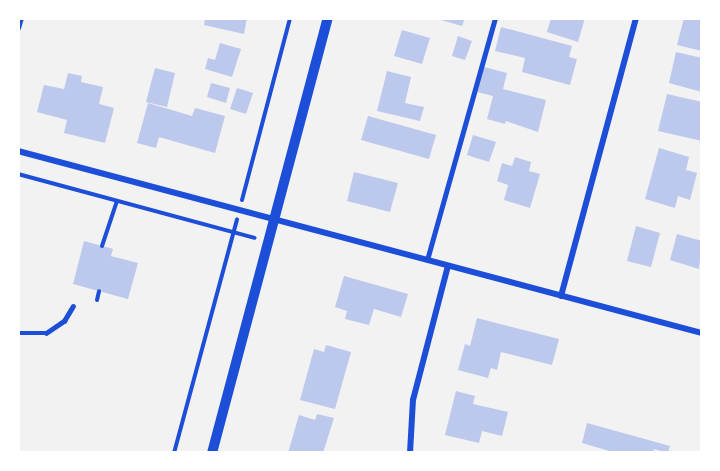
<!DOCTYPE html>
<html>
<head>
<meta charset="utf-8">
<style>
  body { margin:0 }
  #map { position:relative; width:720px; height:471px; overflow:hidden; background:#f2f2f2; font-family:"Fira Sans Condensed",sans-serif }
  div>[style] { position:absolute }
  .building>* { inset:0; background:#bdc9ec }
  .path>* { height:4px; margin:-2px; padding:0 2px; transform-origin:2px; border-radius:2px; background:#1d4ed8 }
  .service>* { height:4.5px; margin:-2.25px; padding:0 2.25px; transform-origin:2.25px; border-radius:2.25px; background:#1d4ed8 }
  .minor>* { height:6px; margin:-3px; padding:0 3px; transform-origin:3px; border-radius:3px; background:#1d4ed8 }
  .tertiary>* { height:10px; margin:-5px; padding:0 5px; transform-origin:5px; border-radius:5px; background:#1d4ed8 }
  span { translate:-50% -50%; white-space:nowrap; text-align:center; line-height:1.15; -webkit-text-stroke:4.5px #fff; paint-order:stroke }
  .frame { position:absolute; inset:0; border:20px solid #fff; pointer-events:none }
</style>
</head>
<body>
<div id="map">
  <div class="building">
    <i style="clip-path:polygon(205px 18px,247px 18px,244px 34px,204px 25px)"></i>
    <i style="clip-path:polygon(434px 18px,465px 18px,462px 26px)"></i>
    <i style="clip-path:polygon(551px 18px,585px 18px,578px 42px,547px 32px)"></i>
    <i style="clip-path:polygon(684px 18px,702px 18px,702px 51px,677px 45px)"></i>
    <i style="clip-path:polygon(501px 27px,572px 46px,569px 57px,577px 59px,570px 85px,522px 72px,525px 58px,495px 51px)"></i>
    <i style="clip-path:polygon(402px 30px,430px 38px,422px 64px,394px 56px)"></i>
    <i style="clip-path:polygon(458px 36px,472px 41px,465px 60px,452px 56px)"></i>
    <i style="clip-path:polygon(220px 43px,241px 49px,232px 77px,205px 69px,208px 58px,215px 60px)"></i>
    <i style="clip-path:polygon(676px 52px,702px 58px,702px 92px,669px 83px)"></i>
    <i style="clip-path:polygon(484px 67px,507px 73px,503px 89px,546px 100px,538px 132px,506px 121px,505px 124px,487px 119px,493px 96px,477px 92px)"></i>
    <i style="clip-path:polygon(155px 68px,175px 73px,167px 107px,146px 102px)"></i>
    <i style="clip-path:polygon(387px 71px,411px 77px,405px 103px,424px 107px,420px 121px,377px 111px)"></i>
    <i style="clip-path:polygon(68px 73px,82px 76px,81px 82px,103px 87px,99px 104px,114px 108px,105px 143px,64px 133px,67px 120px,37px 112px,44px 85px,64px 89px)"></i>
    <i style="clip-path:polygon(211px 83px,230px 88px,226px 103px,207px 97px)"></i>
    <i style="clip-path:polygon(237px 88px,253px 93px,246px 114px,230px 109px)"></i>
    <i style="clip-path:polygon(667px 94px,702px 102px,702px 141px,658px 131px)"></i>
    <i style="clip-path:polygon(148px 103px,192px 116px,195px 108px,225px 116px,215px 153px,159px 137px,156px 148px,137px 143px)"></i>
    <i style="clip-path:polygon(368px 116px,436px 135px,429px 159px,361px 140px)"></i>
    <i style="clip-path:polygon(473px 135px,496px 142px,489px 162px,467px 155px)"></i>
    <i style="clip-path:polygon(659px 148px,689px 157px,686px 170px,697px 173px,690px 200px,678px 196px,675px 208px,645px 199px)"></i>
    <i style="clip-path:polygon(515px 157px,531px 162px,529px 171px,540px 174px,530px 208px,504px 200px,508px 185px,497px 181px,502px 163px,512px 166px)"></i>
    <i style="clip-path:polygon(354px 172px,398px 183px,390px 212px,347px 201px)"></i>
    <i style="clip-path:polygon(636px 226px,660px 233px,651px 267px,627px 261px)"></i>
    <i style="clip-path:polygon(677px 234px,702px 241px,699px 269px,670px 260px)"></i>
    <i style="clip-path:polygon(84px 241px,113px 249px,111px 256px,138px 263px,128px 299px,73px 284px)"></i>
    <i style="clip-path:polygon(344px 276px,408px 294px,401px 317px,374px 309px,369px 325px,345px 319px,347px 311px,335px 307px)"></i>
    <i style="clip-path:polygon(477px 318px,559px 339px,552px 365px,501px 352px,497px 370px,491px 368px,488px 378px,458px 370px,465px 344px,470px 346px)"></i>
    <i style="clip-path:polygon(326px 345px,351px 352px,335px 409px,300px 400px,314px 349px,324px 352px)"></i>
    <i style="clip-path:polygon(456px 391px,475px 396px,473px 404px,508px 412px,502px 436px,482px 431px,479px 443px,445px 435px)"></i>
    <i style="clip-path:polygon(317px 414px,334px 418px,323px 453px,288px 453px,299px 415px,315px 420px)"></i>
    <i style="clip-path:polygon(587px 423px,670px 446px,668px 453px,654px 449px,653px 453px,616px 453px,582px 443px)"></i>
  </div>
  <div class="path">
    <i style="left:18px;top:174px;width:245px;rotate:15.1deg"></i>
    <i style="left:242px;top:200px;width:188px;rotate:-75.2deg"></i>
    <i style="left:102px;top:246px;width:47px;rotate:-71.6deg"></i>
    <i style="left:97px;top:300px;width:9px;rotate:-77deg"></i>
    <i style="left:174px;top:453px;width:242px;rotate:-74.9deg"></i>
  </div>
  <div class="service">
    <i style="left:427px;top:260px;width:251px;rotate:-74.3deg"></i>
    <i style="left:18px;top:333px;width:28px"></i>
    <i style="left:46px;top:333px;width:22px;rotate:-34deg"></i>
    <i style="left:64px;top:321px;width:17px;rotate:-59deg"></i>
  </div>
  <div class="minor">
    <i style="left:18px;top:28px;width:10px;rotate:-73deg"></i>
    <i style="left:18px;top:151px;width:708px;rotate:14.9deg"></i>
    <i style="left:561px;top:296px;width:288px;rotate:-74.9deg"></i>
    <i style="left:410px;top:453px;width:53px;rotate:-86.8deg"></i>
    <i style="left:413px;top:400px;width:138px;rotate:-75.4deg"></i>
  </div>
  <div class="tertiary">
    <i style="left:212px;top:453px;width:450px;rotate:-75.1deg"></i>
  </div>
  <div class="frame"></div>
</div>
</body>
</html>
